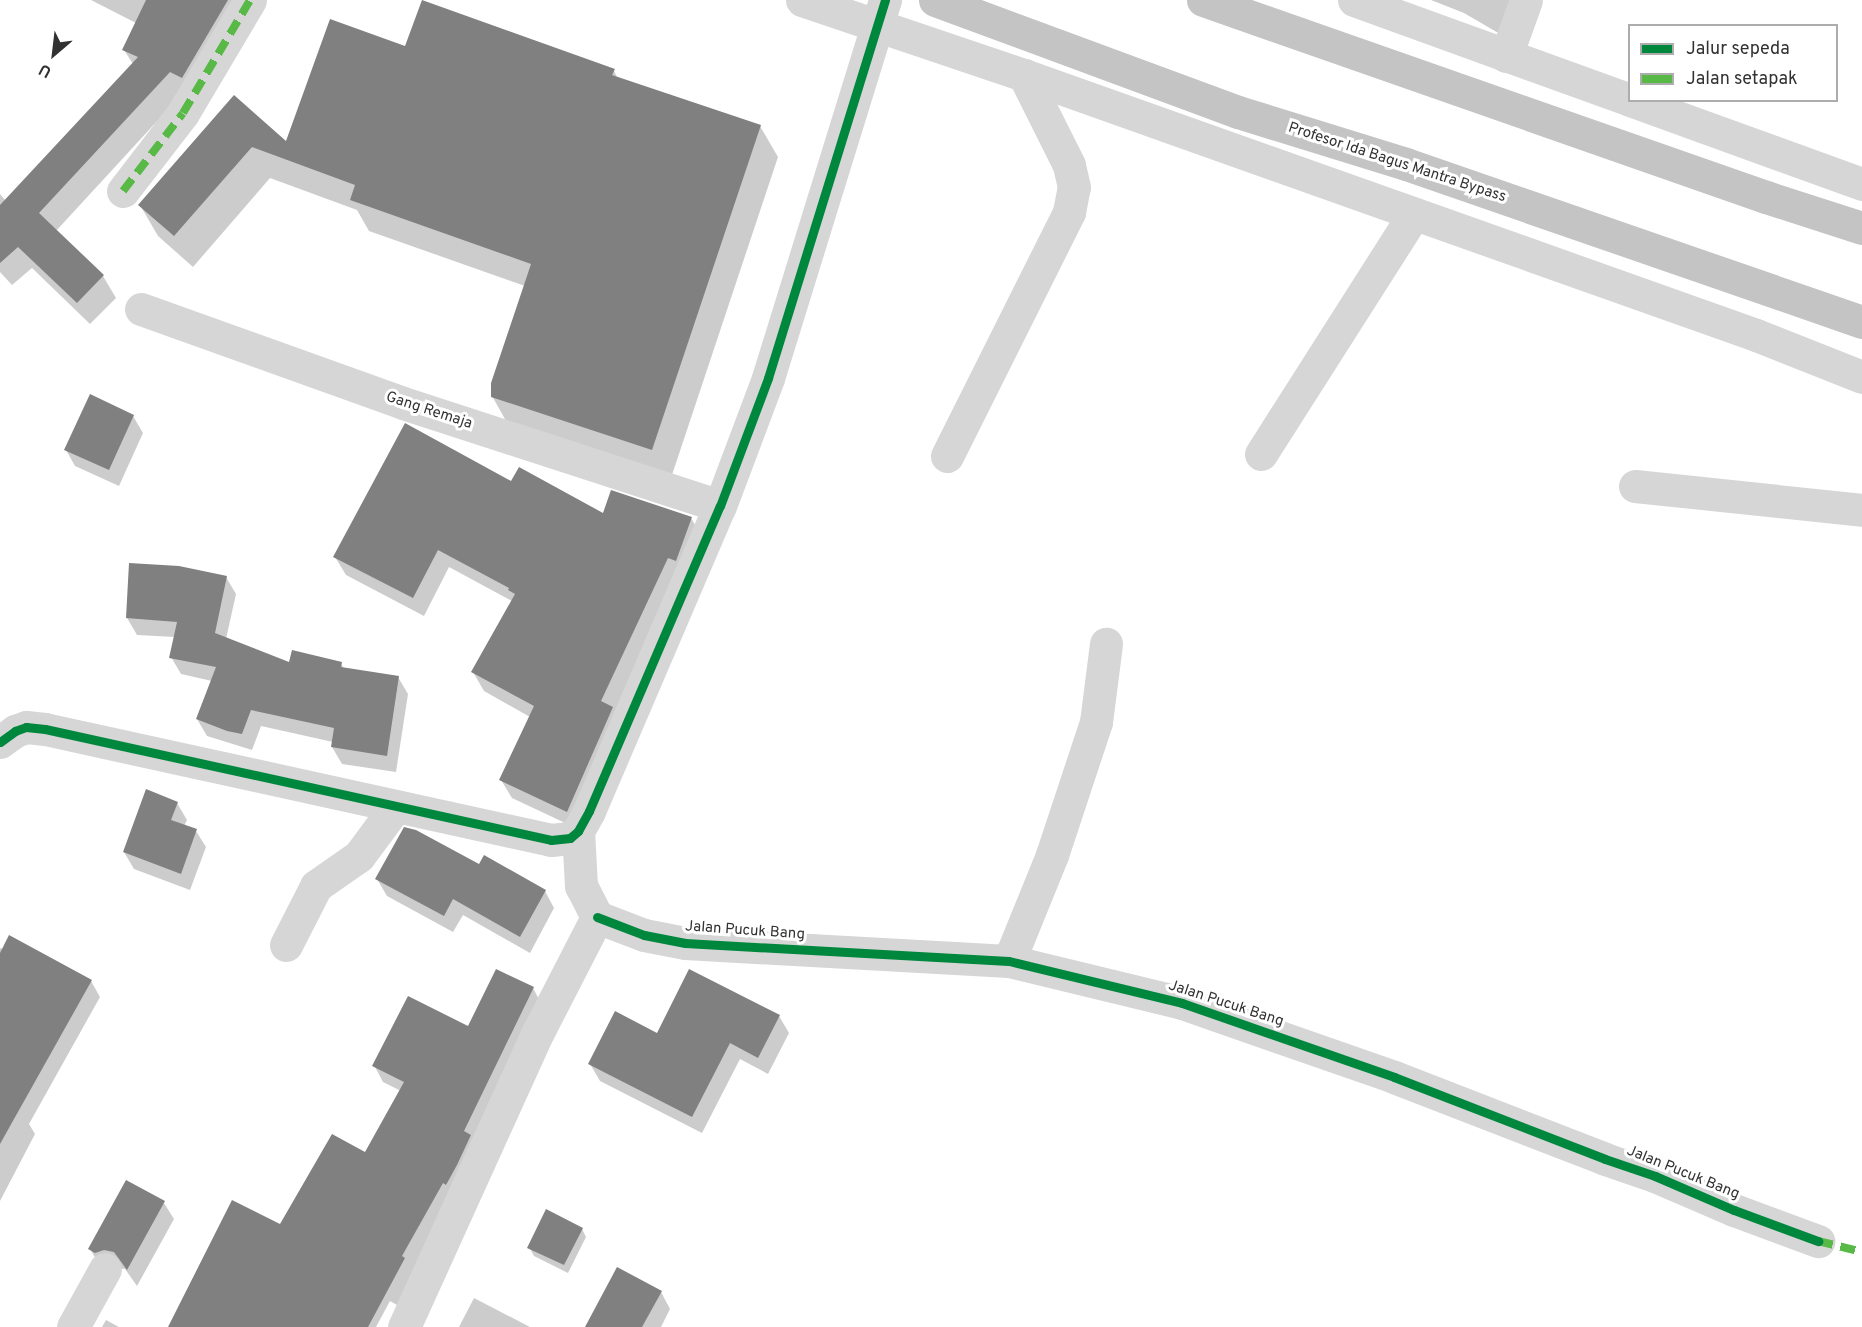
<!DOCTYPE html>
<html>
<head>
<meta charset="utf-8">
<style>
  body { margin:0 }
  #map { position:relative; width:1862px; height:1327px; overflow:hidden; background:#fff; font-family:Overpass,sans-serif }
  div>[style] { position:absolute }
  .shadow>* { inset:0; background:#0003 }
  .building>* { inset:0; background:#808080 }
  .minor>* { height:33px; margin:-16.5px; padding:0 16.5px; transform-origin:16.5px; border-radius:16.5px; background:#d6d6d6 }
  .highway>* { height:33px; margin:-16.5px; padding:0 16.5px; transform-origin:16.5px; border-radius:16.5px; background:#c4c4c4 }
  .quiet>* { height:8px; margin-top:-4px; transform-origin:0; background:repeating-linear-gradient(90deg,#58b947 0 15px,transparent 0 23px) }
  .cycleway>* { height:9px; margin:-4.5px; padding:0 4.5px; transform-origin:4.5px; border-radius:4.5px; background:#00873e }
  span { translate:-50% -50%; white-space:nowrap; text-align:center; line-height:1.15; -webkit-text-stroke:6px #fff; paint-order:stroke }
  .street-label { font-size:15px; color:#323232 }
  .legend { position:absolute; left:1628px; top:24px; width:210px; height:78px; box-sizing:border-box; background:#fff; border:2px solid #adadad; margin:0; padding:8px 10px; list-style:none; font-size:18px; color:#323232 }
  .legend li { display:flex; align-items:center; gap:12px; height:30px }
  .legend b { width:30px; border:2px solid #adadad }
  .north { position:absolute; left:24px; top:24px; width:60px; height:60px; -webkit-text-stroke:4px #fff; paint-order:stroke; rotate:208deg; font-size:16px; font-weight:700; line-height:24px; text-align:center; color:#323232 }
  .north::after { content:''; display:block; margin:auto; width:21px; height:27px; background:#323232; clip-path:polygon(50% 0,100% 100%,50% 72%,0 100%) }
</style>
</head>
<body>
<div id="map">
  <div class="shadow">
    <i style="clip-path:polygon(91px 0,255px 0,183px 93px,56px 231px,103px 276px,116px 298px,90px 324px,32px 268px,12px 285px,0 272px,0 194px,6px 201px,133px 64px,124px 50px,136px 23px)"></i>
    <i style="clip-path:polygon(1431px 0,1520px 0,1500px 34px,1464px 13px)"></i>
    <i style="clip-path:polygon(614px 71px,618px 79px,760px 126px,778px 157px,670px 481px,510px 428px,492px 396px,525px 286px,369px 231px,357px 210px,270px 178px,193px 267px,158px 236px,140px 205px,234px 97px,287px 143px,539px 97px)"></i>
    <i style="clip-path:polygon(133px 416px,143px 433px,119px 486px,75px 466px,66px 450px)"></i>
    <i style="clip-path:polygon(512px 483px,604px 515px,691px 518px,702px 537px,578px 829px,512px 798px,501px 780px,530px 717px,484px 691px,473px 672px,512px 601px,449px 567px,424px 616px,346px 575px,335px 557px)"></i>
    <i style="clip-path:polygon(226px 577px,236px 594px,226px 639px,290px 664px,341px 663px,344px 669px,398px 677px,408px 694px,396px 772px,342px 764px,332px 747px,333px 742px,261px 726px,252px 750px,207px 736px,197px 719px,212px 681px,181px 674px,171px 657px,175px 637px,137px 635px,127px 618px)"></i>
    <i style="clip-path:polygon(177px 803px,187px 820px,184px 826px,196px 831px,206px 847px,190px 890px,134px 869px,124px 852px)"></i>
    <i style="clip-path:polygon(480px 866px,545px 891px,554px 908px,530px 953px,463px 915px,453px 932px,387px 896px,377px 879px)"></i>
    <i style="clip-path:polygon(0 948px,91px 981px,100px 997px,29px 1124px,35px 1134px,0 1201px)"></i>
    <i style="clip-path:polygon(533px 988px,542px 1005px,397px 1305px,390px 1301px,376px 1327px,178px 1327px,281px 1226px,365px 1154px,401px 1091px,383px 1082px,374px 1065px,469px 1028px)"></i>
    <i style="clip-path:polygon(779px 1016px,789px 1033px,768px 1074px,740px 1059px,702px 1133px,600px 1081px,590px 1064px,657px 1035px)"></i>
    <i style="clip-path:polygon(164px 1203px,174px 1219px,137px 1286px,125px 1269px,100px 1266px,90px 1249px)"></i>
    <i style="clip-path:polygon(582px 1229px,586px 1237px,568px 1273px,534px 1256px,529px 1247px)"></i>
    <i style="clip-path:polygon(661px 1292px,670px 1309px,661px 1327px,587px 1327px)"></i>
    <i style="clip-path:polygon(474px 1298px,530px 1327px,459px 1327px)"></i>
    <i style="clip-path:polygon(106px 1320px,119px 1327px,102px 1327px)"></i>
  </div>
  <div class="building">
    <i style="clip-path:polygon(146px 0,228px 0,182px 78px,170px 72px,39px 213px,104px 275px,77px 303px,18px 247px,0 263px,0 205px,138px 57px,122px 50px)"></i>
    <i style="clip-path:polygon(422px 0,615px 69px,612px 75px,761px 125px,652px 450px,491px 397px,491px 383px,531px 264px,350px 200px,355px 185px,252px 147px,174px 236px,138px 205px,234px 95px,286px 141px,330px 19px,405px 46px)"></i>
    <i style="clip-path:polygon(90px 394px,134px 415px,109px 470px,64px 450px)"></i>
    <i style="clip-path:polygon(405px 423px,511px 481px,519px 467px,603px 513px,611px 490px,692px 517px,676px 561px,668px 558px,601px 701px,613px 707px,567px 812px,499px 780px,534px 706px,471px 672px,515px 594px,508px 590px,509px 588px,438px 550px,413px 598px,333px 557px)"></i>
    <i style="clip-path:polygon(129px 563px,179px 566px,227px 576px,215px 633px,289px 662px,292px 650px,342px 662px,341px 667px,399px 676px,387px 756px,331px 747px,334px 728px,251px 710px,242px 734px,227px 731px,196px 719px,216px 667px,169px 658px,177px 622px,126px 618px)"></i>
    <i style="clip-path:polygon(146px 789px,178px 802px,171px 820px,197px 829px,181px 874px,123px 852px)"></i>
    <i style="clip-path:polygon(404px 827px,416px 830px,479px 864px,484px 855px,546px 890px,520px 937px,453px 899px,444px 916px,375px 879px)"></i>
    <i style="clip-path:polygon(9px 935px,92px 980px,0 1144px,0 953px)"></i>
    <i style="clip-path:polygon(496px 969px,534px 987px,464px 1131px,471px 1135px,457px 1165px,446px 1185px,443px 1183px,402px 1256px,405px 1258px,368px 1327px,168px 1327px,232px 1200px,280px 1224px,332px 1134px,365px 1152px,404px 1082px,372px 1066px,408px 996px,468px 1026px)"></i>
    <i style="clip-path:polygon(689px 969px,780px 1015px,758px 1058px,730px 1043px,692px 1117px,588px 1064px,615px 1011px,657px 1033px)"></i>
    <i style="clip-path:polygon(126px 1180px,165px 1201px,127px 1270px,114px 1252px,104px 1250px,95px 1253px,88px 1249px)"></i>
    <i style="clip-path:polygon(546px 1209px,583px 1228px,564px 1265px,527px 1248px)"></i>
    <i style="clip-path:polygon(617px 1267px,662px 1291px,642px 1327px,585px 1327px)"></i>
  </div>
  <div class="minor">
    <i style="left:802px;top:0;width:234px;rotate:18.7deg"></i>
    <i style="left:1024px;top:75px;width:777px;rotate:19.55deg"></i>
    <i style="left:1756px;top:335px;width:114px;rotate:21.6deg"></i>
    <i style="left:1354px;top:0;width:294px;rotate:19.9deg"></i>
    <i style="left:1506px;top:56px;width:59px;rotate:-70.3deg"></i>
    <i style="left:1630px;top:100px;width:247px;rotate:19.9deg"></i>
    <i style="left:123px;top:191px;width:98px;rotate:-52.4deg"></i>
    <i style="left:183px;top:113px;width:131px;rotate:-59.3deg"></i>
    <i style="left:141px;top:309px;width:278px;rotate:19.7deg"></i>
    <i style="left:403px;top:403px;width:333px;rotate:18deg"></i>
    <i style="left:1261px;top:454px;width:285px;rotate:-57.5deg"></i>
    <i style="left:947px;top:456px;width:273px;rotate:-63.4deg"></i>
    <i style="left:1069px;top:212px;width:25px;rotate:-79deg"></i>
    <i style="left:1074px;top:187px;width:23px;rotate:-103deg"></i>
    <i style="left:1069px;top:165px;width:101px;rotate:-116.6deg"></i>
    <i style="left:1635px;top:486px;width:228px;rotate:6deg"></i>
    <i style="left:0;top:742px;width:19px;rotate:-36deg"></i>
    <i style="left:15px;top:731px;width:12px;rotate:-20deg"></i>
    <i style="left:26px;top:727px;width:19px;rotate:6deg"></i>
    <i style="left:45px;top:729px;width:518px;rotate:12.37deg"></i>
    <i style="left:551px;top:840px;width:19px;rotate:-6deg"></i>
    <i style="left:570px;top:838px;width:11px;rotate:-41deg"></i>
    <i style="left:578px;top:831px;width:23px;rotate:-61deg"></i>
    <i style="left:589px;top:811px;width:332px;rotate:-66.8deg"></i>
    <i style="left:720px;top:506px;width:137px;rotate:-69.4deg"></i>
    <i style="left:768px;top:378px;width:396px;rotate:-72.8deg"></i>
    <i style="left:597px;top:917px;width:50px;rotate:21deg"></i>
    <i style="left:644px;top:935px;width:42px;rotate:11deg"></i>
    <i style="left:685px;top:943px;width:324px;rotate:3.2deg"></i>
    <i style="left:1009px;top:961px;width:178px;rotate:13.6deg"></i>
    <i style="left:1182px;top:1003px;width:225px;rotate:19.2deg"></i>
    <i style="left:1394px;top:1077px;width:226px;rotate:21.2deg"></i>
    <i style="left:1605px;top:1159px;width:53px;rotate:18.8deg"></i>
    <i style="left:1655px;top:1176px;width:86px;rotate:23.3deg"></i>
    <i style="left:1734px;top:1210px;width:90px;rotate:20.3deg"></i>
    <i style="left:286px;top:945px;width:66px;rotate:-63deg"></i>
    <i style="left:316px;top:886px;width:52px;rotate:-34.9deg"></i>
    <i style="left:359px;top:856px;width:62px;rotate:-53.5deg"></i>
    <i style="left:1009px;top:961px;width:114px;rotate:-67.9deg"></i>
    <i style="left:1052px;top:855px;width:140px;rotate:-71.7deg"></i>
    <i style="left:1096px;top:722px;width:79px;rotate:-82.7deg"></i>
    <i style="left:73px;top:1327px;width:66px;rotate:-61.1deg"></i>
    <i style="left:404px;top:1327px;width:324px;rotate:-65.6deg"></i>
    <i style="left:538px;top:1032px;width:129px;rotate:-62.8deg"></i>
    <i style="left:597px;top:917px;width:35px;rotate:-117deg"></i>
    <i style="left:581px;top:886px;width:55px;rotate:-93.1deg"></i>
  </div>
  <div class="highway">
    <i style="left:935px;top:0;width:323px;rotate:20.3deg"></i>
    <i style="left:1238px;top:112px;width:176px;rotate:17.2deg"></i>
    <i style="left:1406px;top:164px;width:483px;rotate:19.1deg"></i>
    <i style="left:1203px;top:0;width:596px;rotate:19.29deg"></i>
    <i style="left:1766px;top:197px;width:101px;rotate:17.9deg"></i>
  </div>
  <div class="quiet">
    <i style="left:123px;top:191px;width:98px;rotate:-52.4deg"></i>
    <i style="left:183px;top:113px;width:131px;rotate:-59.3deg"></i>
    <i style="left:1818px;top:1241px;width:45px;rotate:14deg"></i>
  </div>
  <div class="cycleway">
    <i style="left:0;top:742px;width:19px;rotate:-36deg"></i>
    <i style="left:15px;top:731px;width:12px;rotate:-20deg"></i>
    <i style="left:26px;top:727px;width:19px;rotate:6deg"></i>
    <i style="left:45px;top:729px;width:518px;rotate:12.37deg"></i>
    <i style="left:551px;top:840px;width:19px;rotate:-6deg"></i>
    <i style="left:570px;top:838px;width:11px;rotate:-41deg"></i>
    <i style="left:578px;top:831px;width:23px;rotate:-61deg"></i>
    <i style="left:589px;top:811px;width:332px;rotate:-66.8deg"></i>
    <i style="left:720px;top:506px;width:137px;rotate:-69.4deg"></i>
    <i style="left:768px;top:378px;width:396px;rotate:-72.8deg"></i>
    <i style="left:597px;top:917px;width:50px;rotate:21deg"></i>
    <i style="left:644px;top:935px;width:42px;rotate:11deg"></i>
    <i style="left:685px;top:943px;width:324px;rotate:3.2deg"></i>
    <i style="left:1009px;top:961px;width:178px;rotate:13.6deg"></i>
    <i style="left:1182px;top:1003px;width:225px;rotate:19.2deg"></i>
    <i style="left:1394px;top:1077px;width:226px;rotate:21.2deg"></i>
    <i style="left:1605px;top:1159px;width:53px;rotate:18.8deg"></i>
    <i style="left:1655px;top:1176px;width:86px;rotate:23.3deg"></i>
    <i style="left:1734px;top:1210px;width:90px;rotate:20.3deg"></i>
  </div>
  <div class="street-label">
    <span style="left:1397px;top:163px;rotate:18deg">Profesor Ida Bagus Mantra Bypass</span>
    <span style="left:429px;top:411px;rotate:18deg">Gang Remaja</span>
    <span style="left:745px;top:931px;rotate:4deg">Jalan Pucuk Bang</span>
    <span style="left:1226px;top:1004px;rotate:18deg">Jalan Pucuk Bang</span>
    <span style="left:1683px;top:1173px;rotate:22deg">Jalan Pucuk Bang</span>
  </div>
  <ul class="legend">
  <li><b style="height:8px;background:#00873e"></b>Jalur sepeda</li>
  <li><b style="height:8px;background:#58b947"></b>Jalan setapak</li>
  </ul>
  <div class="north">U</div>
</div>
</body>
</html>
